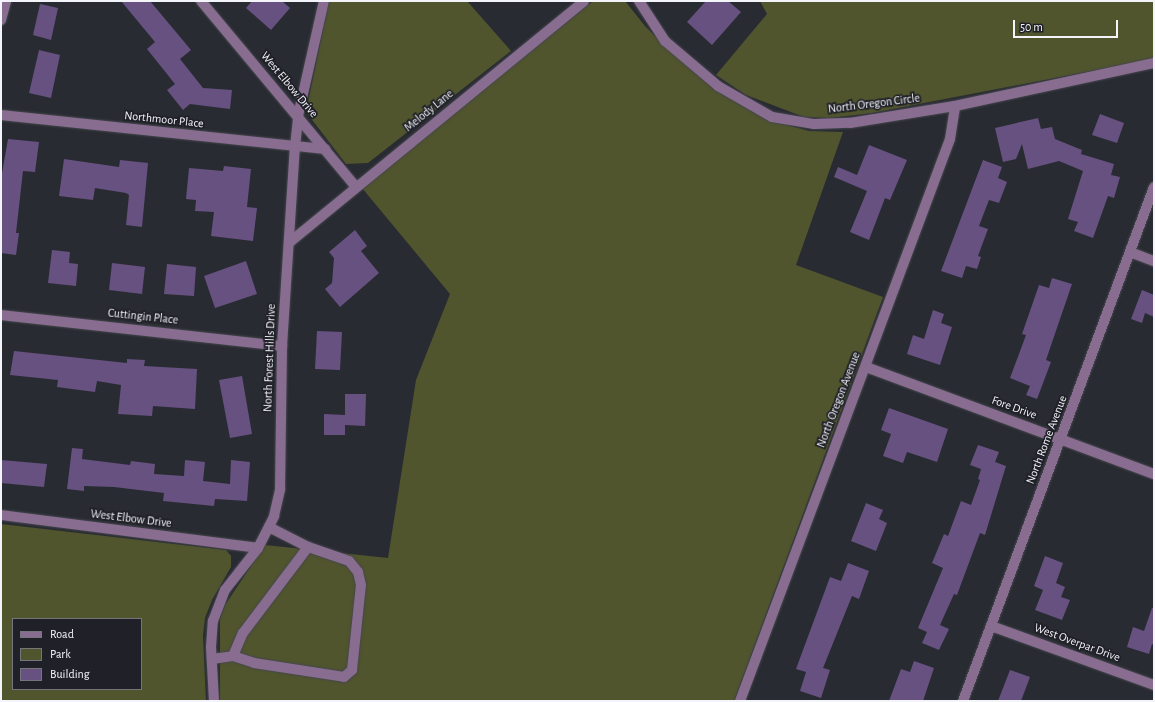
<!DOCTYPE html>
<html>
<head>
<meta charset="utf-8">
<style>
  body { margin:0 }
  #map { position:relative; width:1155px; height:702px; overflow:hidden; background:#292b32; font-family:"Alegreya Sans",sans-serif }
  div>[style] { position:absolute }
  .green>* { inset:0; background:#50552d }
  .building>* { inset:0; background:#665180 }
  .roads { filter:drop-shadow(0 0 1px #45474e) drop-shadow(0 0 1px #45474e) }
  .minor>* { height:10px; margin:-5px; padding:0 5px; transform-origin:5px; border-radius:5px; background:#886d90 }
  span { translate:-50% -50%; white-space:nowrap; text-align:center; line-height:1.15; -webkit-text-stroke:3.5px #202128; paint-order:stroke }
  .street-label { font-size:12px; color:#f4f5fa }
  .frame { position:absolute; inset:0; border:2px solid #f4f5fa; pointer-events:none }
  .legend { position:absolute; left:12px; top:618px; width:130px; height:72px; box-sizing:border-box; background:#202128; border:1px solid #75767c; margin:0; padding:5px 7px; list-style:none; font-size:12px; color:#f4f5fa }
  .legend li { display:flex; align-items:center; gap:8px; height:20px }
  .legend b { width:20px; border:1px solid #75767c }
  .scale { position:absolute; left:1013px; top:20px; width:105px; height:18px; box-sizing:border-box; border:2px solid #f4f5fa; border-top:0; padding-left:5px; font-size:12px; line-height:14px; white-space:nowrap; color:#f4f5fa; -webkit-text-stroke:3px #202128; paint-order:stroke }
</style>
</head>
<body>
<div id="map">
  <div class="green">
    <i style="clip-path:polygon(329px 1px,467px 1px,511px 51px,368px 163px,346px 164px,306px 112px)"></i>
    <i style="clip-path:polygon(593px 1px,625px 1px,645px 26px,670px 51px,709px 85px,754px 113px,776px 122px,809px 131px,843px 132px,796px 265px,883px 297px,734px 701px,220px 701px,220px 619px,225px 605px,265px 545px,388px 558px,416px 380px,450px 294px,362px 188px)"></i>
    <i style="clip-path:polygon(760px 1px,1154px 1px,1154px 59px,872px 113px,830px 118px,804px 117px,746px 95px,716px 75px,767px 14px)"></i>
    <i style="clip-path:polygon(evenodd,1px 524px,226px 550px,231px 556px,231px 567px,212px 600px,205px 618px,203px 636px,206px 701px,1px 700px,1px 524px,13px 619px,141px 619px,141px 689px,13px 689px,13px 619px)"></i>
  </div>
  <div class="building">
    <i style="clip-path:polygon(121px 1px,150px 1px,191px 50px,180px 59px,203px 88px,232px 90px,230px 109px,190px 104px,183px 110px,167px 90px,175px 84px,147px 49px,155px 42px)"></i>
    <i style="clip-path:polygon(252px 1px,282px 1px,290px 8px,271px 30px,246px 8px)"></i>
    <i style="clip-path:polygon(706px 1px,728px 1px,741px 12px,712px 45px,687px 22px)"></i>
    <i style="clip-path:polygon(40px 4px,58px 8px,51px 40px,33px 35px)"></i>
    <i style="clip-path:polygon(39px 50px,60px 55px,51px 98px,29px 93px)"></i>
    <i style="clip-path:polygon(1100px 114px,1124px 123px,1117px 143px,1092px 135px)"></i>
    <i style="clip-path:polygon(1038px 118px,1041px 129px,1052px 127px,1055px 139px,1082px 150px,1081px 154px,1114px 164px,1111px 175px,1120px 177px,1114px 198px,1108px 196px,1093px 238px,1074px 231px,1078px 222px,1068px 219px,1083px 171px,1059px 161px,1028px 169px,1022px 144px,1016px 159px,1003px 162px,995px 128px)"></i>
    <i style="clip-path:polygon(8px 139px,39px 142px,35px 172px,23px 171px,16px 233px,19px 233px,16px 255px,1px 253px,1px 179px)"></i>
    <i style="clip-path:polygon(869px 145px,907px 160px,890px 200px,885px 198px,869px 240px,850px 232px,867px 191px,834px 177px,838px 167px,857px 175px)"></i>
    <i style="clip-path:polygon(64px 159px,119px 167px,120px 160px,148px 163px,142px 227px,126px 225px,129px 195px,126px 193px,95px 188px,93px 200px,59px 196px)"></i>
    <i style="clip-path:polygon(983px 160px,1002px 167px,998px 178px,1007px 182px,999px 203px,989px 200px,979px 226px,988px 229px,978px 256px,981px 257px,977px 269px,966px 266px,962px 278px,941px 271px)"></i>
    <i style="clip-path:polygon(224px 166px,251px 169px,247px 207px,257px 208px,253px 241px,211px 236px,214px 212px,195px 211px,196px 200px,186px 199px,189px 168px,223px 171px)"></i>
    <i style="clip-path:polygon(355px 230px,367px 246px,361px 251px,379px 273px,340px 307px,325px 289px,332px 283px,334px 258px,329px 252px)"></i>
    <i style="clip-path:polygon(52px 250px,70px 252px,69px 263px,78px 264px,76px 286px,48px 283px)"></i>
    <i style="clip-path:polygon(246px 261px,257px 294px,215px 308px,204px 276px)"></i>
    <i style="clip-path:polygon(112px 263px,145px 267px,142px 294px,109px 290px)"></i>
    <i style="clip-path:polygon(167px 264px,196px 267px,194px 296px,164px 294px)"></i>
    <i style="clip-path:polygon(1052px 278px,1072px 284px,1046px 360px,1051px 362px,1037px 399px,1026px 395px,1030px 386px,1010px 378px,1026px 335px,1022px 334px,1039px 285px,1049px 288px)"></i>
    <i style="clip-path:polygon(1142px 290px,1154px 295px,1154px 317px,1145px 313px,1142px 323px,1131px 319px)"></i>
    <i style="clip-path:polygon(933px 310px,944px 314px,941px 323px,952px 327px,940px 365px,907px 354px,913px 335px,924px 339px)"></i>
    <i style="clip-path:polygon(317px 331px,342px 332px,340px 370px,315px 369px)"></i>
    <i style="clip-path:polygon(14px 351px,127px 363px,127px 359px,145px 360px,144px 366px,197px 369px,195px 409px,153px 406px,152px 416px,118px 414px,121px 385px,97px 381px,95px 392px,57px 387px,58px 380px,10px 375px)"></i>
    <i style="clip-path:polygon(242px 376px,252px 434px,230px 438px,219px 380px)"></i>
    <i style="clip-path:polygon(345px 394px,366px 394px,365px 426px,345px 425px)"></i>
    <i style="clip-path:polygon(889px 408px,948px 429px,937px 462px,907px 452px,903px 463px,883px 456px,891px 434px,881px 430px)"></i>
    <i style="clip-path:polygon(324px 414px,345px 415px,345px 435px,324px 435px)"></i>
    <i style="clip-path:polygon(978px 445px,999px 452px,995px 462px,1006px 466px,985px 535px,980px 533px,957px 595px,954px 594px,940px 625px,949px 629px,939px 650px,922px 643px,927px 632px,918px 628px,943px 568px,932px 563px,944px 534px,948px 536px,961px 501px,971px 505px,980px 480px,978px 479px,981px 469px,970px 465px)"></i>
    <i style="clip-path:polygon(72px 448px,83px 449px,82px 459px,130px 465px,131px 461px,155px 464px,154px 474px,184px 476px,185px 460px,205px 462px,203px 481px,230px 484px,231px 460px,250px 462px,247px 501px,215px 499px,214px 506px,163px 501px,164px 493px,114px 487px,84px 486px,84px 491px,67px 489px)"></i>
    <i style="clip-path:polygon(1px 460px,47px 464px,44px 487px,1px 483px)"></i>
    <i style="clip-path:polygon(866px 503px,883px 510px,879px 519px,887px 523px,876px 551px,851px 541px)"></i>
    <i style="clip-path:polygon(1045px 556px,1063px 563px,1056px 583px,1065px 587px,1061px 597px,1070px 600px,1062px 620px,1035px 610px,1043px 590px,1034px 586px)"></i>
    <i style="clip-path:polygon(848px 563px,869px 571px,859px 599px,852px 596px,823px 668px,830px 670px,821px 698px,800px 691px,806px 672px,796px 669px,830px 577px,841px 581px)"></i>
    <i style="clip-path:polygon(1152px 608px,1154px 608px,1154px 645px,1152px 644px,1149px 654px,1127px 647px,1133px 627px,1144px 631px)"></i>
    <i style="clip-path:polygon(914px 661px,934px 668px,923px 701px,889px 701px,901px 669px,910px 672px)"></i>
    <i style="clip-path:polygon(1010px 670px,1030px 677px,1021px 701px,998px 701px)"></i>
  </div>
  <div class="roads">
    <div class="minor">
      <i style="left:201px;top:1px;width:242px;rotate:50.2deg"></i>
      <i style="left:639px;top:1px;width:48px;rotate:57deg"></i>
      <i style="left:665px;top:41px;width:70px;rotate:40.3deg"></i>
      <i style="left:718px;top:86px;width:62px;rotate:29.9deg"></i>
      <i style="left:772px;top:117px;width:43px;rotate:9.5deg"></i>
      <i style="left:814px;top:124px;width:36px;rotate:-2deg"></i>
      <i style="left:850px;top:123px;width:106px;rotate:-9.2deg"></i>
      <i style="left:955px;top:106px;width:204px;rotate:-12.2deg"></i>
      <i style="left:1px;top:20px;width:20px;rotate:-75deg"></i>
      <i style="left:1px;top:115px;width:326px;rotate:6deg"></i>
      <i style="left:290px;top:242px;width:380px;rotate:-39.3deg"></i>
      <i style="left:1130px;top:252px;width:26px;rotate:21deg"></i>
      <i style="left:1px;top:315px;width:283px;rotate:6.3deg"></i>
      <i style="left:866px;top:367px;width:307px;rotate:20.4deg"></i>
      <i style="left:1px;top:515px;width:259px;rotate:7.3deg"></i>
      <i style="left:991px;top:626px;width:173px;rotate:19.9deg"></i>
      <i style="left:233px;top:656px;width:22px;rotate:18deg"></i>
      <i style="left:254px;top:663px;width:91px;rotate:8.8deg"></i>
      <i style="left:344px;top:677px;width:11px;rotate:-41deg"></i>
      <i style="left:352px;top:670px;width:85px;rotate:-84deg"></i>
      <i style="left:361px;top:585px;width:13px;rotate:-103deg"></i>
      <i style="left:358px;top:572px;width:14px;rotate:-129deg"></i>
      <i style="left:349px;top:561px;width:43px;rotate:-161.1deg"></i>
      <i style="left:212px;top:659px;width:21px;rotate:-8deg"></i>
      <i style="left:233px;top:656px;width:25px;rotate:-67deg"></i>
      <i style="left:243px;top:633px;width:108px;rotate:-52.9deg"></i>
      <i style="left:308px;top:547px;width:44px;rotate:-152.9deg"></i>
      <i style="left:214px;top:701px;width:54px;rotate:-93.2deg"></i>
      <i style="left:211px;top:647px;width:26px;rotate:-86deg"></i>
      <i style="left:213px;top:621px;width:33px;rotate:-69deg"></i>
      <i style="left:225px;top:590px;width:53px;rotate:-51.8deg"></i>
      <i style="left:258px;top:548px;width:36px;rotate:-63deg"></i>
      <i style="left:274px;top:516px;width:28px;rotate:-77deg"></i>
      <i style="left:280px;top:489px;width:143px;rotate:-89.2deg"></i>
      <i style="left:282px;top:346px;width:199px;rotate:-86.3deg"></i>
      <i style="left:295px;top:147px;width:31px;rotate:-84deg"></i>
      <i style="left:298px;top:116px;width:118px;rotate:-77.3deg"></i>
      <i style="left:740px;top:701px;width:600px;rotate:-69.51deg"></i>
      <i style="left:950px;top:139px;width:33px;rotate:-81deg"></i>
      <i style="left:963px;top:701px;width:548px;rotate:-69.62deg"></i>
    </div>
  </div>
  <div class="street-label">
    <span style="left:289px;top:85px;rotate:50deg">West Elbow Drive</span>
    <span style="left:874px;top:104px;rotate:-7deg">North Oregon Circle</span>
    <span style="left:429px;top:111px;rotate:-39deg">Melody Lane</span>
    <span style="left:164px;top:120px;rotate:6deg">Northmoor Place</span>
    <span style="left:143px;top:317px;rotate:6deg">Cuttingin Place</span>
    <span style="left:270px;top:358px;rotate:-88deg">North Forest Hills Drive</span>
    <span style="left:839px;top:400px;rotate:-69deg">North Oregon Avenue</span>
    <span style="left:1014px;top:408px;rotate:20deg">Fore Drive</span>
    <span style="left:1047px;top:440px;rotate:-69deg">North Rome Avenue</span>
    <span style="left:131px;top:519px;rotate:7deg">West Elbow Drive</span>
    <span style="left:1077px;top:643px;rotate:20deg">West Overpar Drive</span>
  </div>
  <div class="frame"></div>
  <ul class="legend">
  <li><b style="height:5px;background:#886d90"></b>Road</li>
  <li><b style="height:11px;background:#50552d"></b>Park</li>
  <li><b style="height:11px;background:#665180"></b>Building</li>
  </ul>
  <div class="scale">50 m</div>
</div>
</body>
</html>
